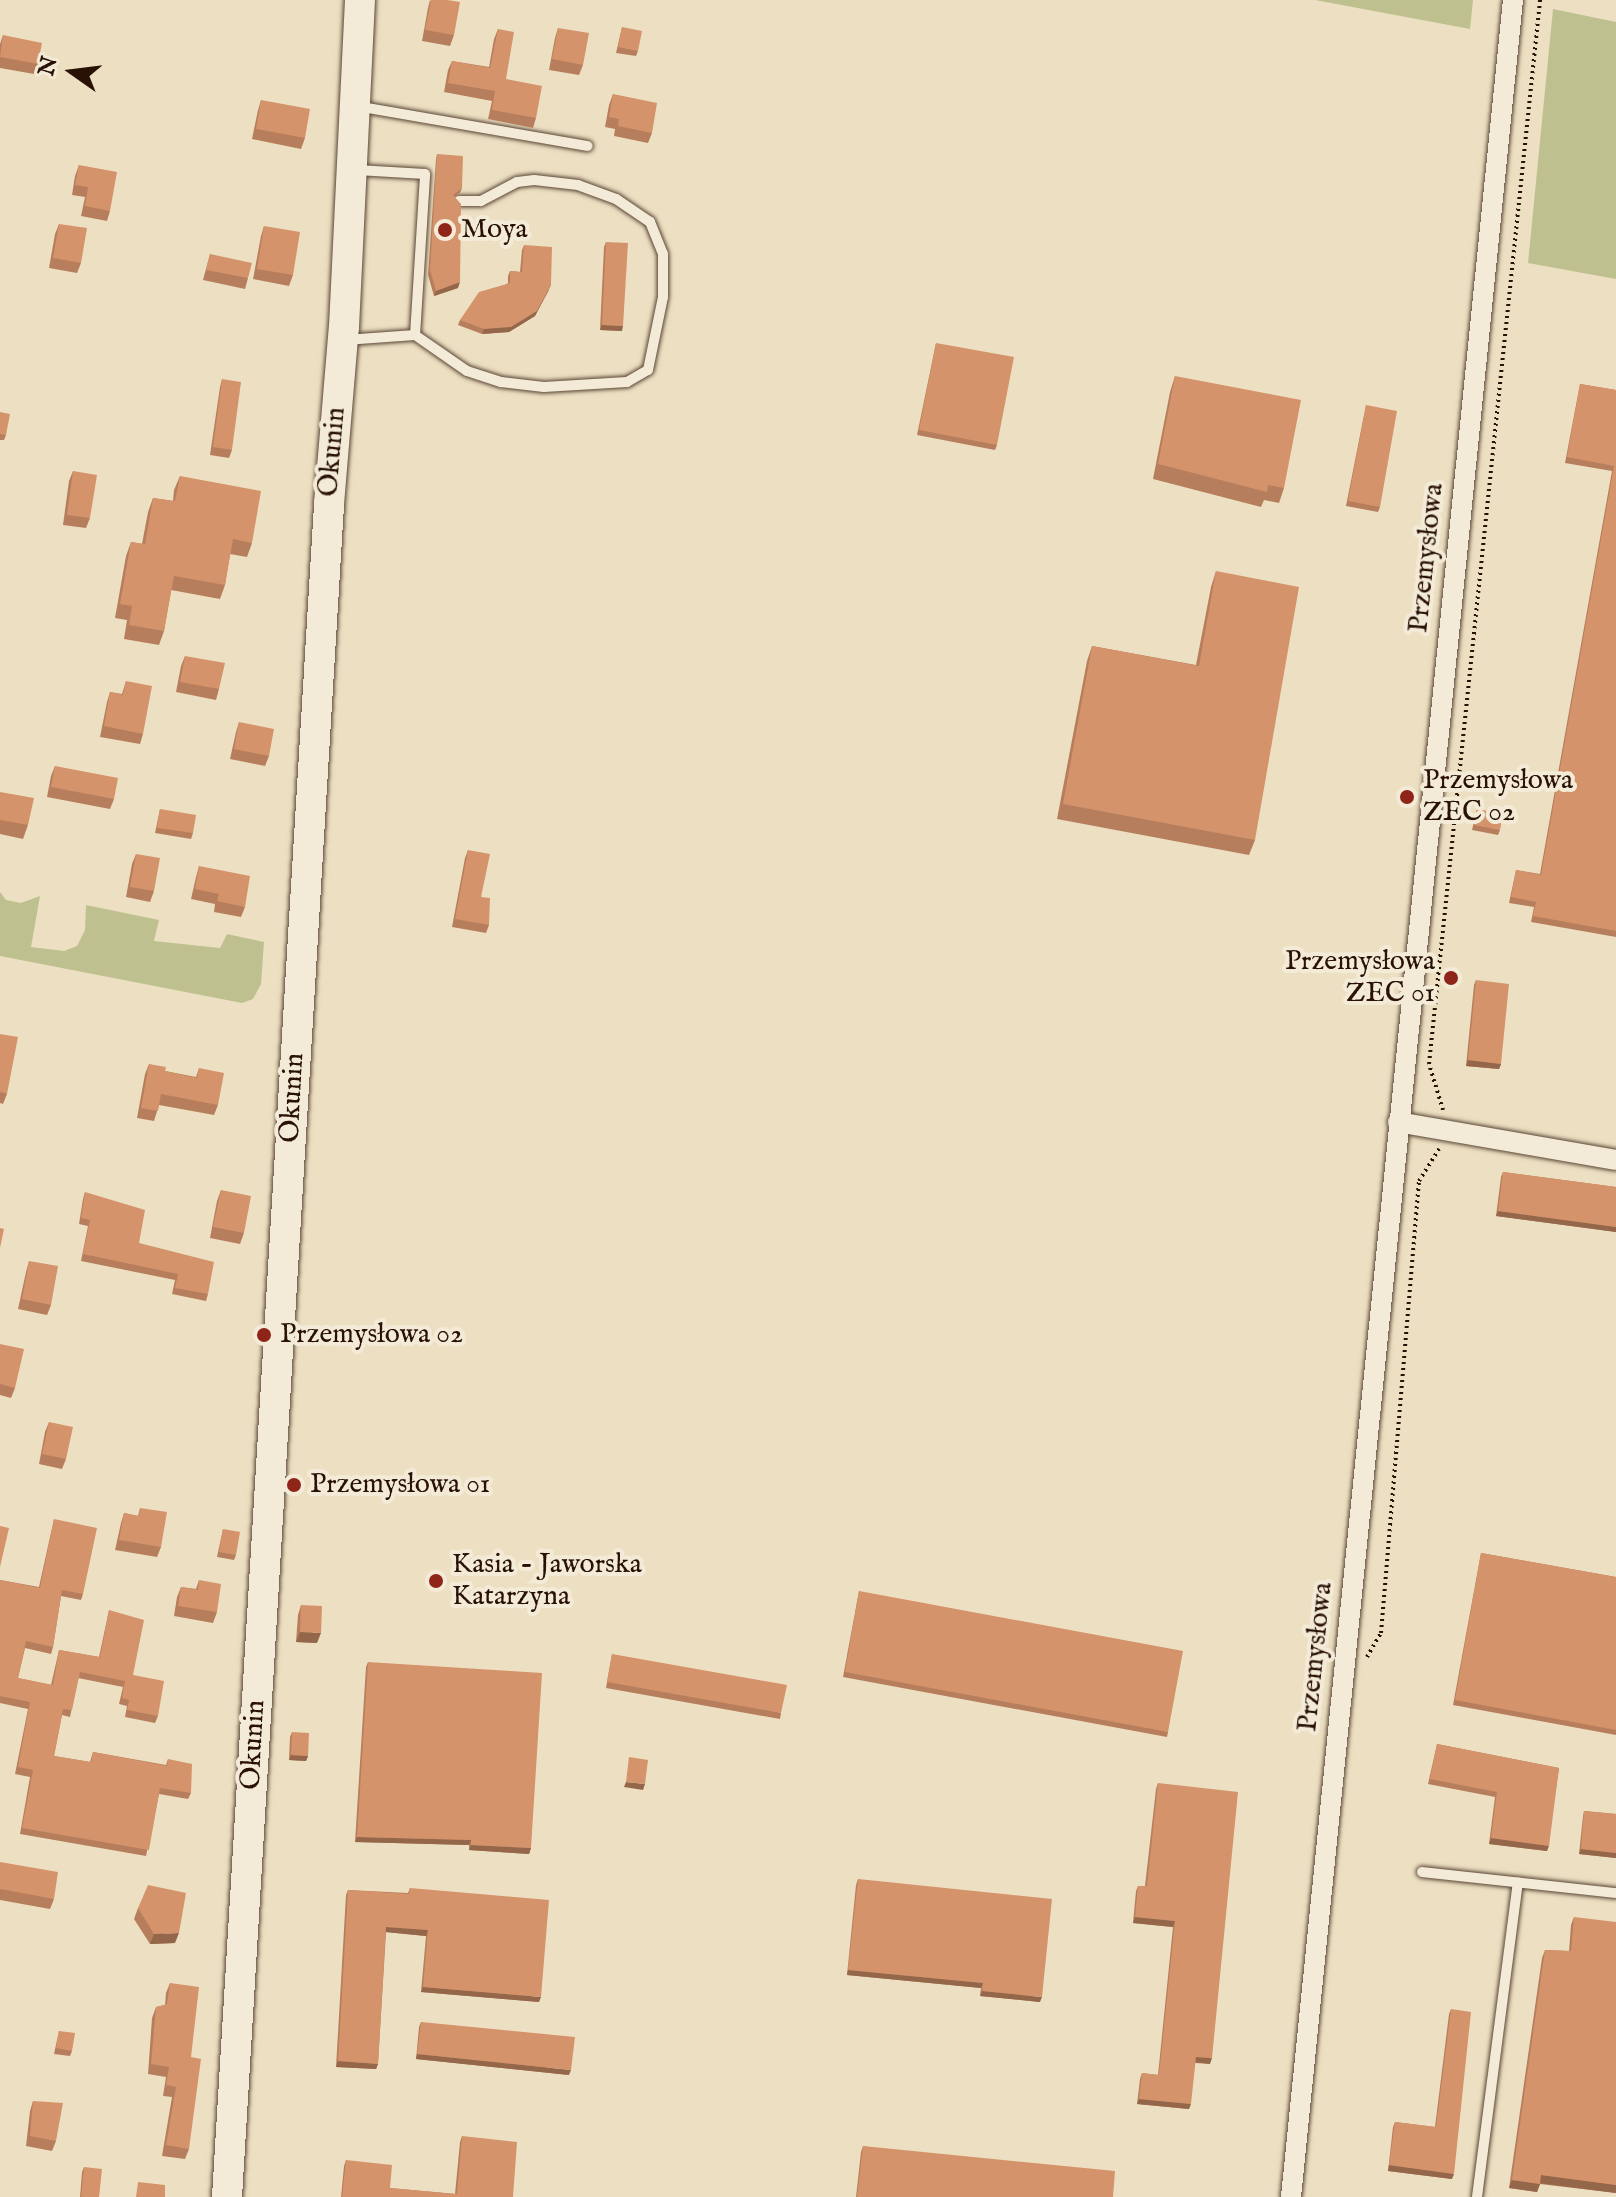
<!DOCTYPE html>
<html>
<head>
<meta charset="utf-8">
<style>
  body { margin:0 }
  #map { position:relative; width:1616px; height:2197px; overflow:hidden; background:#ede0c2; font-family:"IM FELL English",serif }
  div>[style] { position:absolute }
  .green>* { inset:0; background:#bec18f }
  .path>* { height:4px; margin-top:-2px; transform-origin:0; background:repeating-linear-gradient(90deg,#291106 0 2px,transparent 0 6px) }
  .roads { filter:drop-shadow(0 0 2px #5a4535) drop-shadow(0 0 2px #5a4535) }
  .lane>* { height:10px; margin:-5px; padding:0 5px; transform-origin:5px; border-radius:5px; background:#f3ebd7 }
  .street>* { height:20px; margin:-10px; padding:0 10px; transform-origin:10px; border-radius:10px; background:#f3ebd7 }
  .secondary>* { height:30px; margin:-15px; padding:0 15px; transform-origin:15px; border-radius:15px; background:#f3ebd7 }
  .wall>* { inset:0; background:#b67e5c }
  .shaded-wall>* { inset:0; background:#94674b }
  .building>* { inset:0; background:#d4936b }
  .dots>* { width:22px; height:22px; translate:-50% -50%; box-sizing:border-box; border:4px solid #f3ebd7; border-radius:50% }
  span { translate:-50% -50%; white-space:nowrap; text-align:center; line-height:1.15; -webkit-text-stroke:8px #f3ebd7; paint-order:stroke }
  .poi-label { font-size:28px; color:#291106 }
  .left { translate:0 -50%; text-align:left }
  .right { translate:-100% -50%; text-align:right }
  .street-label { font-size:28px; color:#291106 }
  .north { position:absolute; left:32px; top:32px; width:80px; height:80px; -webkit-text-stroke:6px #f3ebd7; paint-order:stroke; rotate:284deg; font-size:22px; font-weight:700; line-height:32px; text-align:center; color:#291106 }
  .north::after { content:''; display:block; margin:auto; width:28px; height:36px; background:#291106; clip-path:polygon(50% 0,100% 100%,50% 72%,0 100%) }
</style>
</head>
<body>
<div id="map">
  <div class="green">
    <i style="clip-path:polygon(1315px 0,1473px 0,1470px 29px)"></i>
    <i style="clip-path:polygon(1553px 9px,1616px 22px,1616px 279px,1528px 263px)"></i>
    <i style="clip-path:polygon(0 892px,6px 900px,21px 903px,40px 896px,31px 947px,64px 951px,77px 946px,85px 930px,86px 905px,159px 920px,154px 941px,220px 948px,227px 934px,264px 942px,261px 984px,253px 999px,242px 1003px,0 956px)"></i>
  </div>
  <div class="path">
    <i style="left:1443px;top:1110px;width:48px;rotate:-106.9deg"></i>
    <i style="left:1429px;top:1064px;width:1070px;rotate:-84.04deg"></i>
    <i style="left:1367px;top:1657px;width:28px;rotate:-60deg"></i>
    <i style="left:1381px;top:1633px;width:454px;rotate:-85.2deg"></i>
    <i style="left:1419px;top:1181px;width:38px;rotate:-58deg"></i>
  </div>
  <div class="roads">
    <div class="lane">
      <i style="left:356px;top:106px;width:235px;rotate:9.8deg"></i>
      <i style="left:415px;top:335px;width:63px;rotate:34.7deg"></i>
      <i style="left:467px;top:371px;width:36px;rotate:18deg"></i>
      <i style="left:501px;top:382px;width:43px;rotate:6.6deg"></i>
      <i style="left:544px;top:387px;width:83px;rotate:-3.4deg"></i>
      <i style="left:627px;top:382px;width:24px;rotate:-30deg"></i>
      <i style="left:648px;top:370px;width:75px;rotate:-78.4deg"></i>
      <i style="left:663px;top:297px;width:43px;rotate:-90deg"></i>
      <i style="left:663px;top:254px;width:35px;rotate:-112deg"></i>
      <i style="left:650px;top:222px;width:41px;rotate:-145.9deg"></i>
      <i style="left:616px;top:199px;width:40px;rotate:-159.8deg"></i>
      <i style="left:578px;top:185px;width:44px;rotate:-173.5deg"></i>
      <i style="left:534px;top:180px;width:17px;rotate:173deg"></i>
      <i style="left:517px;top:182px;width:41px;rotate:152.2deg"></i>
      <i style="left:481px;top:201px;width:22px;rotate:180deg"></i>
      <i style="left:345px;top:340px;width:70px;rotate:-4.1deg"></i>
      <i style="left:415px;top:335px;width:161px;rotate:-86.4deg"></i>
      <i style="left:425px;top:174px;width:68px;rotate:-176.6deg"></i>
      <i style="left:1422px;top:1872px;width:195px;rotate:6.2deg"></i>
      <i style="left:1477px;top:2197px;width:317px;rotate:-82.6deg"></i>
    </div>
    <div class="street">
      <i style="left:1398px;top:1122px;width:221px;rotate:9.9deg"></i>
      <i style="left:1291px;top:2197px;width:2208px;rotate:-84.23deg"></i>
    </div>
    <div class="secondary">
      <i style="left:227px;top:2197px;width:1696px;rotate:-86.55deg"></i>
      <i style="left:329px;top:504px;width:178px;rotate:-85.2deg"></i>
      <i style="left:344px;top:327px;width:327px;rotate:-87.2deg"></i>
    </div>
  </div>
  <div class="wall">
    <i style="clip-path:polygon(430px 0,454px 35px,450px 46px,422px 41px,428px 8px)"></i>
    <i style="clip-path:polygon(622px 27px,638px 51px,636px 56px,616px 53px)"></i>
    <i style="clip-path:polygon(558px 28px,583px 65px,579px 75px,549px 70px,555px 38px)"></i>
    <i style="clip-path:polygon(498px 29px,506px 79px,536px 118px,533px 128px,488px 119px,492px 101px,444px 92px,448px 70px,452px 61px,489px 67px,494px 39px)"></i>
    <i style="clip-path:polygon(3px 35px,38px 64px,34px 74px,0 68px,0 44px)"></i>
    <i style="clip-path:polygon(613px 94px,652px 133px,648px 143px,614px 136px,615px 129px,605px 127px,609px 105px)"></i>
    <i style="clip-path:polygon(261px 100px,305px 138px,301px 149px,252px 139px,258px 110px)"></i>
    <i style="clip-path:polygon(437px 154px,462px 188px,460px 193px,455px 197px,458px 288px,434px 296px,428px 275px,436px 159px)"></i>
    <i style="clip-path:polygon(79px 165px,110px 211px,107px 221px,81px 216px,85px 197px,72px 195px,75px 176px)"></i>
    <i style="clip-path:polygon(59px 224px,81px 263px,77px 273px,49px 268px,55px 234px)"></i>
    <i style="clip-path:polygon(264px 226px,293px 275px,289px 286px,253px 279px,261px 236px)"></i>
    <i style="clip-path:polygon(606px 242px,622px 331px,600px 330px,604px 247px)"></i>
    <i style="clip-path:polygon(524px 245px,549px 290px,535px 316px,509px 332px,482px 334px,458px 325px,460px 320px,508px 283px,508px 276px,510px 271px,520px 272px,522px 250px)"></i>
    <i style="clip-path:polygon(210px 254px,248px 278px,245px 289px,203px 280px)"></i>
    <i style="clip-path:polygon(936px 343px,997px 445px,995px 450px,917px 435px)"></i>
    <i style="clip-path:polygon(1175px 376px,1284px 488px,1279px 503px,1264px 500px,1261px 507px,1153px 479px,1170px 392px)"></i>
    <i style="clip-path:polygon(222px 379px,232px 450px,229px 458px,210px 455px,220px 387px)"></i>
    <i style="clip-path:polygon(1580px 384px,1616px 390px,1616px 937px,1531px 922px,1534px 907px,1509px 903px,1516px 870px,1540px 874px,1612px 471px,1565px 463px)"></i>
    <i style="clip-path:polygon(1366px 405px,1380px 507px,1378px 512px,1346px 506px)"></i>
    <i style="clip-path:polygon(0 412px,6px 435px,4px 440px,0 440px)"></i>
    <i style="clip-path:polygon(73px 471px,90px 518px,86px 528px,63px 525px,69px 481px)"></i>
    <i style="clip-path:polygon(180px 476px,252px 543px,247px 557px,230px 554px,225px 585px,220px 599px,171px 590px,164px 631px,159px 645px,124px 639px,127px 620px,115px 618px,126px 556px,131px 542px,142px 544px,148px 512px,153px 498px,173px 501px,174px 490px)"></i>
    <i style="clip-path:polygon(1216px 571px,1255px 840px,1249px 855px,1057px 819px,1087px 661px,1092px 646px,1196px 665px,1211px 587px)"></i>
    <i style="clip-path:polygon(185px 656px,219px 689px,216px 700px,176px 692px,181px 666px)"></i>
    <i style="clip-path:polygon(126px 681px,143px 734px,140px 744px,100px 737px,107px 702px,110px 692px,122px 694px)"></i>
    <i style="clip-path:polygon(239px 722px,269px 756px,265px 766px,230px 759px,236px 732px)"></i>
    <i style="clip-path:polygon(55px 766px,114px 799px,110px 809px,47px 797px,51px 776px)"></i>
    <i style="clip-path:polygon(0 792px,28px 825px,23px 839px,0 834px)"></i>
    <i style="clip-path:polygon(160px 809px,193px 833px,191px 839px,155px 833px)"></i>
    <i style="clip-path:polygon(1477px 809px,1500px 830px,1498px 835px,1472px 830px)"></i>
    <i style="clip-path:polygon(468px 850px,489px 925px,486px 933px,452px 927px,465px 858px)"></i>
    <i style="clip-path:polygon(136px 854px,154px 891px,150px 902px,126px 897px,132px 864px)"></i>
    <i style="clip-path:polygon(199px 866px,245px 907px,241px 917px,214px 912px,215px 904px,191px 899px,196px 877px)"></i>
    <i style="clip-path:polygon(1476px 980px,1501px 1064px,1499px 1069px,1466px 1066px,1474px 985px)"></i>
    <i style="clip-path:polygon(0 1034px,7px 1094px,3px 1104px,0 1103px)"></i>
    <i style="clip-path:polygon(149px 1064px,165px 1071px,196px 1077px,199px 1068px,218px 1105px,214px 1115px,159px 1105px,154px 1121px,137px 1118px,145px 1074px)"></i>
    <i style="clip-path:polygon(1503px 1172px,1616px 1187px,1616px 1232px,1496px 1216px,1501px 1177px)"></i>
    <i style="clip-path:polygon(221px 1190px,244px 1233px,240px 1244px,210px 1238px,217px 1201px)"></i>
    <i style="clip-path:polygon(85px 1192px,139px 1243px,208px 1294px,206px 1301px,172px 1294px,175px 1280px,81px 1261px,88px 1226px,79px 1224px,83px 1199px)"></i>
    <i style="clip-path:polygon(29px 1261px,51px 1305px,47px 1315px,18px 1309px,26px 1272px)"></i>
    <i style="clip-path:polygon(0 1345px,15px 1388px,11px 1398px,0 1395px)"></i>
    <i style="clip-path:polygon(49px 1422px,66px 1459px,62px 1469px,39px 1464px,45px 1432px)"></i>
    <i style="clip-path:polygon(140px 1508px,161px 1547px,157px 1557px,115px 1550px,121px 1523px,124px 1513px,138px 1516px)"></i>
    <i style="clip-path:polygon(54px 1519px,83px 1594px,81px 1600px,61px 1596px,53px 1647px,51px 1654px,25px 1648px,18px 1678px,51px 1685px,59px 1650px,99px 1657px,109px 1610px,133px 1675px,158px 1716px,155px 1723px,125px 1717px,127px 1706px,119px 1704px,123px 1687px,78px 1678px,70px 1717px,62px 1715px,54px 1756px,90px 1762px,93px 1752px,166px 1765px,168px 1759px,191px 1793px,188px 1799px,159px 1794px,146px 1856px,20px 1834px,30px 1777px,15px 1774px,28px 1709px,0 1703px,0 1580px,39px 1587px)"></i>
    <i style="clip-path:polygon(223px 1529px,236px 1555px,234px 1560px,217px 1557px)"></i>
    <i style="clip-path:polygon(1481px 1553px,1616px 1577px,1616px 1735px,1453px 1705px)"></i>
    <i style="clip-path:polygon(199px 1580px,217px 1612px,213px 1623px,174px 1616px,177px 1597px,181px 1587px,196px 1589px)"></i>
    <i style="clip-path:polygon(859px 1591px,1168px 1732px,1167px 1737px,843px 1677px)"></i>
    <i style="clip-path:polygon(301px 1605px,317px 1643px,296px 1642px,298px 1615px)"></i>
    <i style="clip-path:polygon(612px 1654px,781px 1713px,780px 1719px,606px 1688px)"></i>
    <i style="clip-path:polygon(368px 1662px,531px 1848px,529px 1854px,469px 1850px,469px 1845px,355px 1842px,366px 1667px)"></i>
    <i style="clip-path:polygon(292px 1732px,308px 1756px,306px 1761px,289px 1760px,290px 1737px)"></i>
    <i style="clip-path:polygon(1437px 1744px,1559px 1768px,1547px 1851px,1489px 1844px,1495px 1797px,1428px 1784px)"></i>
    <i style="clip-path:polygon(1158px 1783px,1210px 2064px,1195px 2063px,1189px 2109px,1137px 2104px,1140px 2079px,1142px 2073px,1158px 2075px,1173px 1927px,1133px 1923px,1136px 1891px,1138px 1886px,1145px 1886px,1156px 1789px)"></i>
    <i style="clip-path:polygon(1584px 1811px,1616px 1814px,1616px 1858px,1579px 1854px,1583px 1816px)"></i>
    <i style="clip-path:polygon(0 1862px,54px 1899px,50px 1909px,0 1900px)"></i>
    <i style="clip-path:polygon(858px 1879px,1040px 2002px,980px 1996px,981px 1988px,847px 1975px,856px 1885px)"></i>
    <i style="clip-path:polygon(410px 1888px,539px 2002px,421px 1992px,426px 1936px,386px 1932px,378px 2064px,376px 2069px,336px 2067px,346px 1895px,348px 1890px,408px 1893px)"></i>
    <i style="clip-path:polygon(138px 1908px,175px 1943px,150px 1944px,134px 1919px)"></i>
    <i style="clip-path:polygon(1574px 1917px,1616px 2193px,1540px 2184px,1537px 2192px,1509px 2188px,1542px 1958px,1545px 1950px,1569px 1951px,1571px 1925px)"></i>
    <i style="clip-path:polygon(170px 1983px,191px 2057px,189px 2149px,185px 2159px,162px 2156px,172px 2097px,163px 2096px,166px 2077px,148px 2074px,152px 2018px,156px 2007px,165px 2005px,166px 1993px)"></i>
    <i style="clip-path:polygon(1451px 2009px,1452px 2179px,1388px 2171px,1393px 2127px,1395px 2122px,1435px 2127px,1449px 2014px)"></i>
    <i style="clip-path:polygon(421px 2022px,569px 2075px,416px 2059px,419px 2027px)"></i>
    <i style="clip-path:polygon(59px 2031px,72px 2051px,70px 2056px,54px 2054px)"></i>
    <i style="clip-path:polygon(33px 2101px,56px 2141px,52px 2151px,26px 2146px,30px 2111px)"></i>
    <i style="clip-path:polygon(462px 2136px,513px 2197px,341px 2197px,344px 2166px,346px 2160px,390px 2188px,455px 2194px,460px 2142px)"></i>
    <i style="clip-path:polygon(863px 2146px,1113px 2197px,856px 2197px,861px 2152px)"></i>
    <i style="clip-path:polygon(84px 2167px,99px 2197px,80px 2197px,82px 2172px)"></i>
  </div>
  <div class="shaded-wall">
    <i style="clip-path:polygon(460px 282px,458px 288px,434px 296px,436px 291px)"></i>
    <i style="clip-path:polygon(551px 285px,535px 316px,509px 332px,482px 334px,484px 329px)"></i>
    <i style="clip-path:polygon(602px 325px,623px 326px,622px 331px,600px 330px)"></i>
    <i style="clip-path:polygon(1468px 1060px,1501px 1064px,1499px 1069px,1466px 1066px)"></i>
    <i style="clip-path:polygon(1498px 1211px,1616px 1227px,1616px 1232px,1496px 1216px)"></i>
    <i style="clip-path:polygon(300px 1632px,321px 1633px,317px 1643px,296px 1642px)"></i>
    <i style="clip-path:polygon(291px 1755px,308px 1756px,306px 1761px,289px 1760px)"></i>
    <i style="clip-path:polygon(626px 1782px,645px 1784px,643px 1790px,624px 1787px)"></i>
    <i style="clip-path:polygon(357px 1837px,471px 1840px,469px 1845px,355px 1842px)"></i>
    <i style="clip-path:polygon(1491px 1838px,1549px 1846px,1547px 1851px,1489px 1844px)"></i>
    <i style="clip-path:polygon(471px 1845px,531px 1848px,529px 1854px,469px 1850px)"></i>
    <i style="clip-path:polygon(1581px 1849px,1616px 1853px,1616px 1858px,1579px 1854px)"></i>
    <i style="clip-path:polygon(1135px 1917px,1175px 1921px,1173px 1927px,1133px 1923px)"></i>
    <i style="clip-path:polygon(386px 1927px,428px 1930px,426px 1936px,385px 1932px)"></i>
    <i style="clip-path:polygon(179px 1933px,175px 1943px,150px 1944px,154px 1934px)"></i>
    <i style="clip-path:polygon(848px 1970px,983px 1983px,981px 1988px,847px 1975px)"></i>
    <i style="clip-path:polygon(423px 1987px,541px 1997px,539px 2002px,421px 1992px)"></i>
    <i style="clip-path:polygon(982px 1991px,1042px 1997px,1040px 2002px,980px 1996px)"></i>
    <i style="clip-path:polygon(417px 2054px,571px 2070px,569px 2075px,416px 2059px)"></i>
    <i style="clip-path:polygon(1196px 2057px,1212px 2058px,1210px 2064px,1194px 2062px)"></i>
    <i style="clip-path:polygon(338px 2061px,378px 2064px,376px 2069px,336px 2067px)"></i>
    <i style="clip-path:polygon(1139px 2099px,1191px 2104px,1189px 2109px,1137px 2104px)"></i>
    <i style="clip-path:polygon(1389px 2165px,1454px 2174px,1452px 2179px,1388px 2171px)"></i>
    <i style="clip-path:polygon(1541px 2175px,1616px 2185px,1616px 2193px,1538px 2183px)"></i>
    <i style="clip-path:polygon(1512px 2180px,1540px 2184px,1537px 2192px,1509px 2188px)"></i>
  </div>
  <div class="building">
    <i style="clip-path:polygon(431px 0,447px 0,460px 2px,454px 35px,425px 30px)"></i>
    <i style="clip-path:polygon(622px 27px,642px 31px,638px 51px,618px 47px)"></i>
    <i style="clip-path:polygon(558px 28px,589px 33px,583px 65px,552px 59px)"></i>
    <i style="clip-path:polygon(498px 29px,514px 32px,506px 79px,542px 86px,536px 118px,492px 110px,495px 91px,448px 83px,452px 61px,490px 68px)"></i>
    <i style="clip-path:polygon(3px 35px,42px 43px,38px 64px,0 57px)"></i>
    <i style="clip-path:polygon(613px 94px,657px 103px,652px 133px,618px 126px,619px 119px,609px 117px)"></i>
    <i style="clip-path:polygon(261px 100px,310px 109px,305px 138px,256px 129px)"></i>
    <i style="clip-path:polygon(437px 154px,463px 156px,462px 188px,453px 195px,461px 204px,460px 282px,436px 291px,430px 270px)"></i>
    <i style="clip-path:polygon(79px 165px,117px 172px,110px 211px,85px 206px,88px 187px,75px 185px)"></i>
    <i style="clip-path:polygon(59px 224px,87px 228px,81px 263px,53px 258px)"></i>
    <i style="clip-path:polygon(264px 226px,300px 232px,293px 275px,257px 269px)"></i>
    <i style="clip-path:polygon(606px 242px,628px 243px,623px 326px,602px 325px)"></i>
    <i style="clip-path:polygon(524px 245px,552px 247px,551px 285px,537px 311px,511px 327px,484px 329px,460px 320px,479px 292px,510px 283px,510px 271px,522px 272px)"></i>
    <i style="clip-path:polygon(210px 254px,252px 263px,248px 278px,206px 270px)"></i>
    <i style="clip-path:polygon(936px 343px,1014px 357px,997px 445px,919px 430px)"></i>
    <i style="clip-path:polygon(1175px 376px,1301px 400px,1284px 488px,1268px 485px,1267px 492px,1158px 464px)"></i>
    <i style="clip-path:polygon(222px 379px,241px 382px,232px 450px,213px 447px)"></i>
    <i style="clip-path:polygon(1580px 384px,1616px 390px,1616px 931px,1533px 916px,1536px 902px,1511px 897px,1516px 870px,1541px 875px,1614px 466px,1567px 457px)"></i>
    <i style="clip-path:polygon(1366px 405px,1397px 411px,1380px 507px,1348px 501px)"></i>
    <i style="clip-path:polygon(0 412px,10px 414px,6px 435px,0 434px)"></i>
    <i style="clip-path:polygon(73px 471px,97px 475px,90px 518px,67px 515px)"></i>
    <i style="clip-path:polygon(180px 476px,261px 491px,252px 543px,233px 539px,225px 585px,174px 576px,164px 631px,129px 625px,132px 606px,120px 604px,131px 542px,145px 544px,153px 498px,175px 501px)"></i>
    <i style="clip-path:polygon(1216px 571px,1299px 587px,1255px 840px,1063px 804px,1092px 646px,1199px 666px)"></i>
    <i style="clip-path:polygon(185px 656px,225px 663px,219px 689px,180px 682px)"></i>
    <i style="clip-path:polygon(126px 681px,152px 686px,143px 734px,104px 726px,110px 692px,123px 695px)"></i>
    <i style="clip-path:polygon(239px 722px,274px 729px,269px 756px,234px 749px)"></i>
    <i style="clip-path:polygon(55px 766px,118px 778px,114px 799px,51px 787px)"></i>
    <i style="clip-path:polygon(0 792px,34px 798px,28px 825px,0 820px)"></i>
    <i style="clip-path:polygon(160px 809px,196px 815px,193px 833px,157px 828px)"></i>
    <i style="clip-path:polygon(1477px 809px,1503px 814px,1500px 830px,1474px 825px)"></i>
    <i style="clip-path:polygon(468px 850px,490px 854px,481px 897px,490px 898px,489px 925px,455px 919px)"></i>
    <i style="clip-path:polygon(136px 854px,160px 858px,154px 891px,130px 887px)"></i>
    <i style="clip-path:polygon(199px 866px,250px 876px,245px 907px,217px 901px,219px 894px,195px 889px)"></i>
    <i style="clip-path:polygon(1476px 980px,1509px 984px,1501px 1064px,1468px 1060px)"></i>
    <i style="clip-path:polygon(0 1034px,18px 1037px,7px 1094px,0 1092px)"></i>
    <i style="clip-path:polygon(149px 1064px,166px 1067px,165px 1071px,197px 1078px,199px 1068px,224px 1073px,218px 1105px,161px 1094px,158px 1111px,141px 1108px)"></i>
    <i style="clip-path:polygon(1503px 1172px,1616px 1187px,1616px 1227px,1498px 1211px)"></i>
    <i style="clip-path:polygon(221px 1190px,251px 1196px,244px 1233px,213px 1227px)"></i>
    <i style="clip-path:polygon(85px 1192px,145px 1210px,139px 1243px,214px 1262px,208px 1294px,175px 1288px,178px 1274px,83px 1254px,90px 1220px,81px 1218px)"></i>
    <i style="clip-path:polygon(0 1228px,4px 1229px,0 1248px)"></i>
    <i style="clip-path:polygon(29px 1261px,58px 1266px,51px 1305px,22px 1299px)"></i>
    <i style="clip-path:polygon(0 1344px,24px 1349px,15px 1388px,0 1384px)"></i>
    <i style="clip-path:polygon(49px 1422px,73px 1427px,66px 1459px,42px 1454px)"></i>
    <i style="clip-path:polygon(140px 1508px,167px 1512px,161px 1547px,119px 1540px,124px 1513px,139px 1516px)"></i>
    <i style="clip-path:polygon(54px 1519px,97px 1528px,83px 1594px,62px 1590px,53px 1647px,26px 1641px,18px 1678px,53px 1685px,59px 1650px,100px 1657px,109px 1610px,144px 1620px,133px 1675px,164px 1681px,158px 1716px,127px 1710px,129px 1700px,122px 1698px,125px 1681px,80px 1672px,72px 1710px,63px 1709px,54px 1756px,91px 1762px,93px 1752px,167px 1766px,168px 1759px,192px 1764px,191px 1793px,160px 1788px,149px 1850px,22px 1828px,33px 1770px,18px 1767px,30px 1702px,0 1696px,0 1580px,40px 1588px)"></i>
    <i style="clip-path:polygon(0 1526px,9px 1528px,0 1567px)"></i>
    <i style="clip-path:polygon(223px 1529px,240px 1532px,236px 1555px,219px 1552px)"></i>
    <i style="clip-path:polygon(1481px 1553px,1616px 1577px,1616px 1730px,1455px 1700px)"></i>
    <i style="clip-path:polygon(199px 1580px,221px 1584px,217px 1612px,178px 1606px,181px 1587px,198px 1590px)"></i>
    <i style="clip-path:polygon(859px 1591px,1183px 1651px,1168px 1732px,845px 1672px)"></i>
    <i style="clip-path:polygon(301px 1605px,322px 1606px,321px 1633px,300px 1632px)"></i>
    <i style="clip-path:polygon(612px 1654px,787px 1685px,781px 1713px,607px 1682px)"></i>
    <i style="clip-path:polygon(368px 1662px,542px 1673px,531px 1848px,471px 1845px,471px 1840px,357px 1837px)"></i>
    <i style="clip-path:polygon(292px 1732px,309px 1733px,308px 1756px,291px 1755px)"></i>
    <i style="clip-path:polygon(1437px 1744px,1559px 1768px,1549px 1846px,1491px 1838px,1497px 1792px,1430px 1779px)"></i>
    <i style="clip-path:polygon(629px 1757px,648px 1760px,645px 1784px,626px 1782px)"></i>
    <i style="clip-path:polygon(1158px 1783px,1238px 1792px,1212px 2058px,1196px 2057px,1191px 2104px,1139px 2099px,1142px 2073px,1159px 2075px,1175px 1921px,1135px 1917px,1138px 1886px,1147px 1886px)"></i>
    <i style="clip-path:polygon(1584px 1811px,1616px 1814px,1616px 1853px,1581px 1849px)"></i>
    <i style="clip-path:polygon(0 1862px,58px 1872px,54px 1899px,0 1889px)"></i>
    <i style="clip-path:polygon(858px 1879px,1052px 1899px,1042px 1997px,982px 1991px,983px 1983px,848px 1970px)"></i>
    <i style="clip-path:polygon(148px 1885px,186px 1893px,179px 1933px,154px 1934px,138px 1908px)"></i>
    <i style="clip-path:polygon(410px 1888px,549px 1900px,541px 1997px,423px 1987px,428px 1930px,386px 1927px,378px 2064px,338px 2061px,348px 1890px,409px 1894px)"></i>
    <i style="clip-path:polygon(1574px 1917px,1616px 1922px,1616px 2185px,1541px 2175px,1540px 2184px,1512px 2180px,1545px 1950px,1571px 1951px)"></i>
    <i style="clip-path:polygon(170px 1983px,199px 1987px,191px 2057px,201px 2059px,189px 2149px,166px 2145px,176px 2087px,166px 2085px,169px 2067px,151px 2064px,156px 2007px,167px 2004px)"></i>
    <i style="clip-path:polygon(1451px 2009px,1471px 2012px,1454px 2174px,1389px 2165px,1395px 2122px,1436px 2127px)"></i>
    <i style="clip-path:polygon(421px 2022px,575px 2037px,571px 2070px,417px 2054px)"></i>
    <i style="clip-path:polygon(59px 2031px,75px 2033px,72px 2051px,56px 2048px)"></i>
    <i style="clip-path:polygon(33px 2101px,63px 2103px,56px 2141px,30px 2136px)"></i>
    <i style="clip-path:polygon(462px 2136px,517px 2142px,513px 2197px,342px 2197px,346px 2160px,392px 2165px,390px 2188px,457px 2194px)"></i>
    <i style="clip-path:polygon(863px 2146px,1115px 2171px,1113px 2197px,857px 2197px)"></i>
    <i style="clip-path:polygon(84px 2167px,102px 2169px,99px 2197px,81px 2197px)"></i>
    <i style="clip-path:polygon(138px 2182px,165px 2185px,165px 2197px,136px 2197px)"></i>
  </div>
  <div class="dots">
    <i style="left:445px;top:230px;background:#8f2418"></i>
    <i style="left:1407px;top:797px;background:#8f2418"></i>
    <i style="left:1451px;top:978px;background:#8f2418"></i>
    <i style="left:264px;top:1335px;background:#8f2418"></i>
    <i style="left:294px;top:1485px;background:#8f2418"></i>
    <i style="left:436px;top:1581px;background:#8f2418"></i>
  </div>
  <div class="poi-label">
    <span class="left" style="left:461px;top:230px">Moya</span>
    <span class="left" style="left:1423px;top:797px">Przemysłowa<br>ZEC 02</span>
    <span class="right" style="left:1435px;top:978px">Przemysłowa<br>ZEC 01</span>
    <span class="left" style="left:280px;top:1335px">Przemysłowa 02</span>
    <span class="left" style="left:310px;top:1485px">Przemysłowa 01</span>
    <span class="left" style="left:452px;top:1581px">Kasia - Jaworska<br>Katarzyna</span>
  </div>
  <div class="street-label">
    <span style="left:333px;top:452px;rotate:-85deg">Okunin</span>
    <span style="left:1427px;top:558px;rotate:-84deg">Przemysłowa</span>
    <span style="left:293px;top:1098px;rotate:-87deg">Okunin</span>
    <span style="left:1316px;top:1657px;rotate:-84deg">Przemysłowa</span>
    <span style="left:254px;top:1745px;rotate:-87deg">Okunin</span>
  </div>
  <div class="north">N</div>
</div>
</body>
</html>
